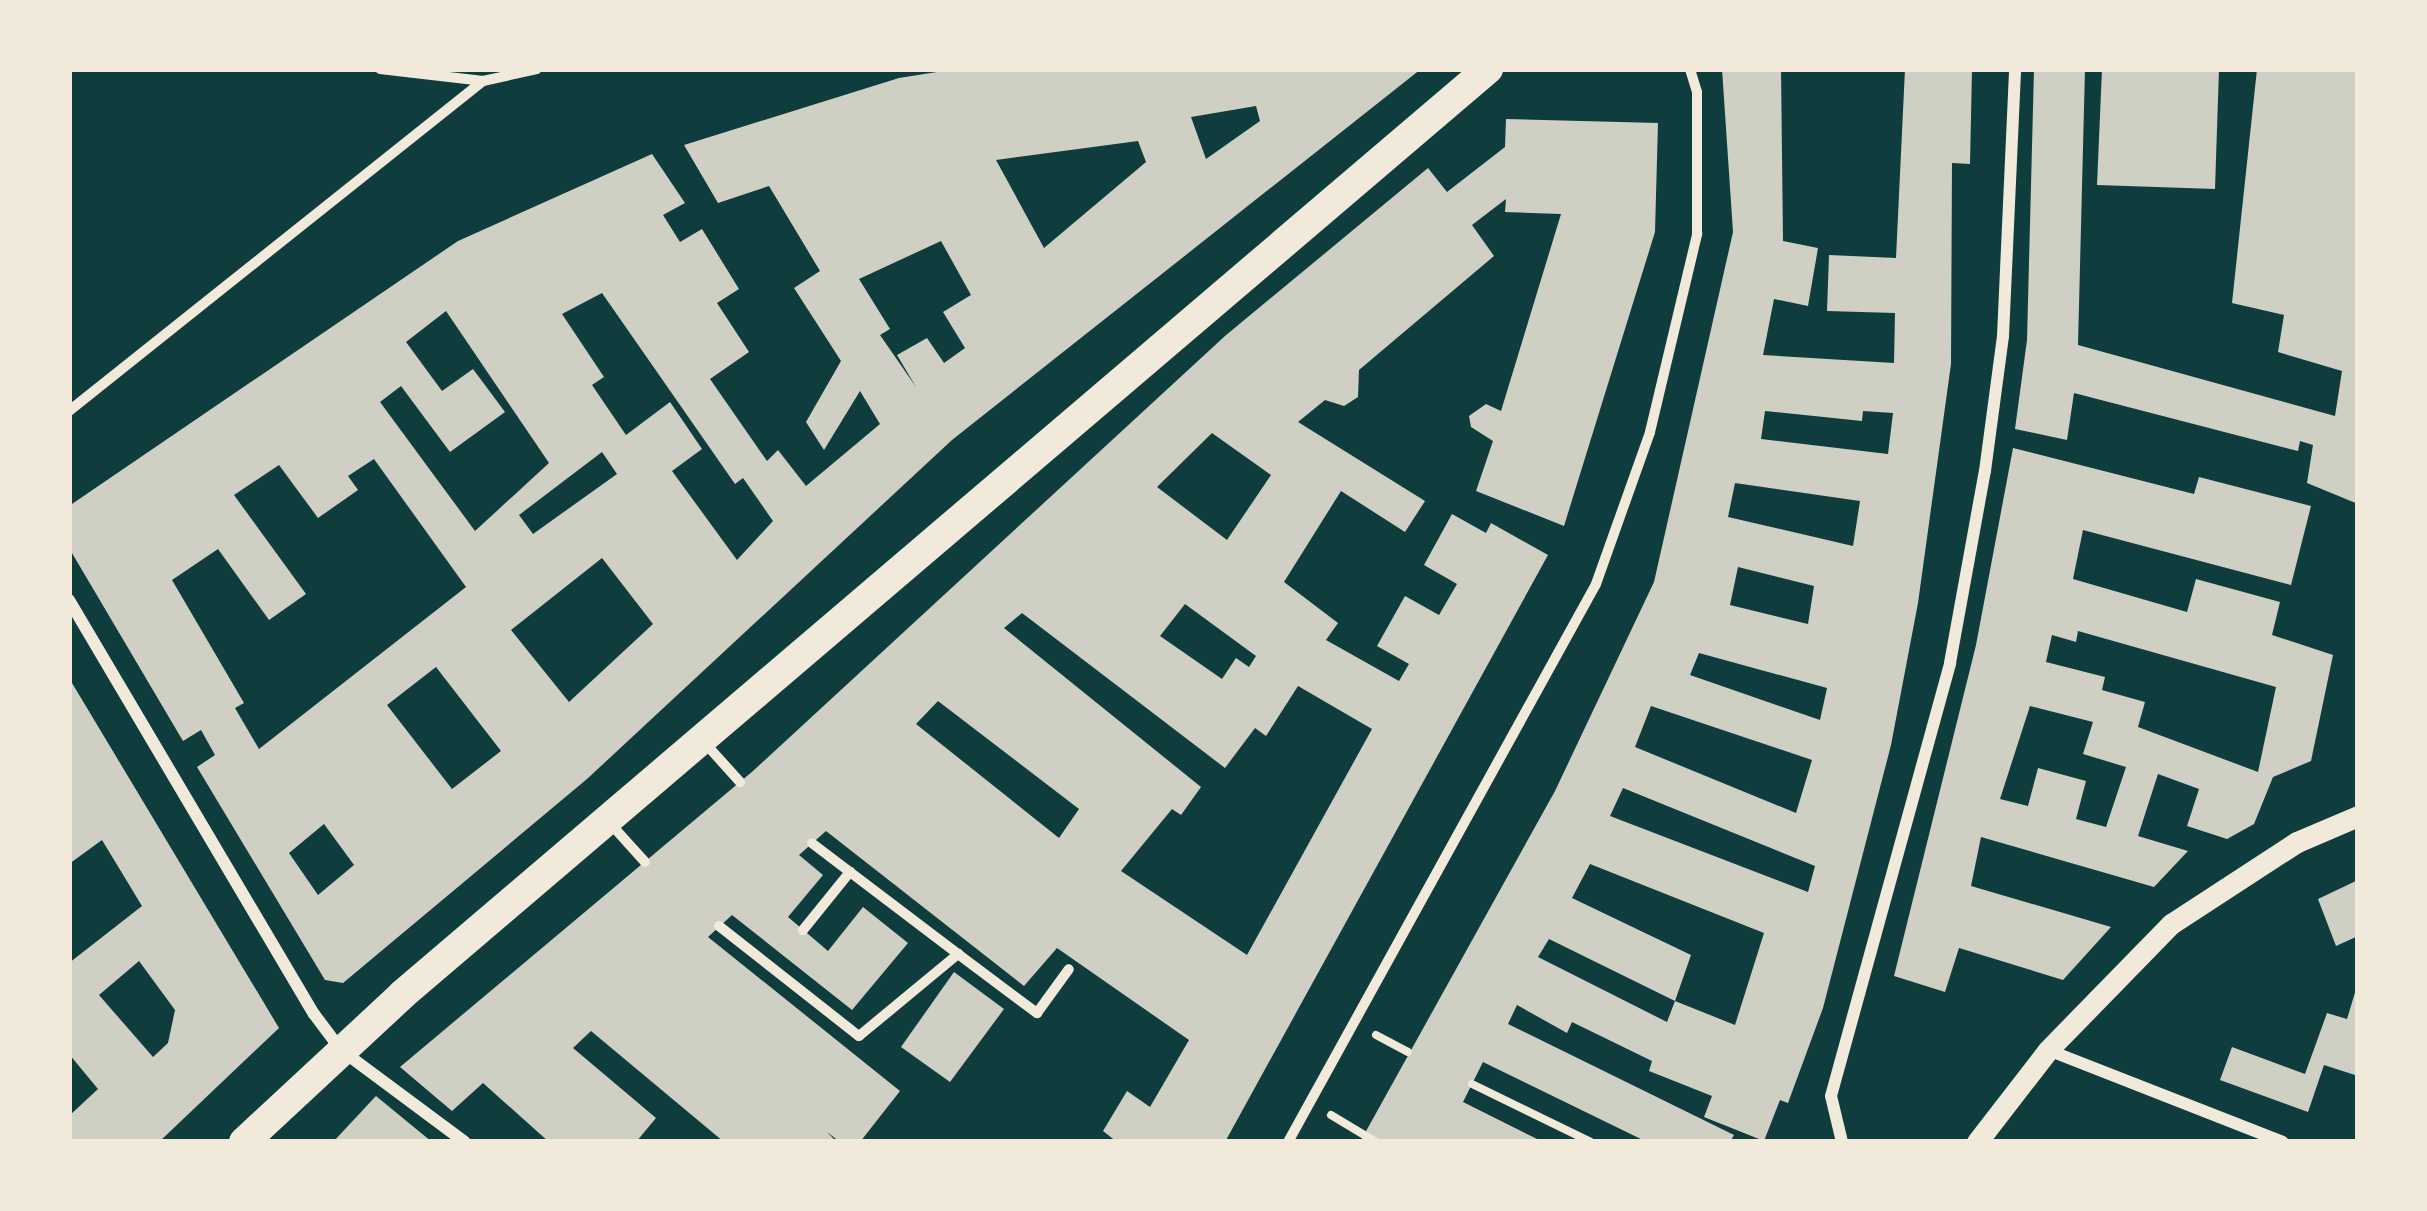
<!DOCTYPE html>
<html>
<head>
<meta charset="utf-8">
<style>
  body { margin:0 }
  #map { position:relative; width:2427px; height:1211px; overflow:hidden; background:#0f3d3e; font-family:Overpass,sans-serif }
  div>[style] { position:absolute }
  .building>* { inset:0; background:#cfcfc3 }
  .path>* { height:8px; margin:-4px; padding:0 4px; transform-origin:4px; border-radius:4px; background:#f1e9da }
  .pedestrian>* { height:10px; margin:-5px; padding:0 5px; transform-origin:5px; border-radius:5px; background:#f1e9da }
  .minor>* { height:12px; margin:-6px; padding:0 6px; transform-origin:6px; border-radius:6px; background:#f1e9da }
  .tertiary>* { height:21px; margin:-10.5px; padding:0 10.5px; transform-origin:10.5px; border-radius:10.5px; background:#f1e9da }
  .primary>* { height:30px; margin:-15px; padding:0 15px; transform-origin:15px; border-radius:15px; background:#f1e9da }
  span { translate:-50% -50%; white-space:nowrap; text-align:center; line-height:1.15; -webkit-text-stroke:12px #f1e9da; paint-order:stroke }
  .frame { position:absolute; inset:0; border:72px solid #f1e9da; pointer-events:none }
</style>
</head>
<body>
<div id="map">
  <div class="building">
    <i style="clip-path:polygon(evenodd,956px 69px,1421px 69px,952px 440px,587px 779px,343px 983px,325px 980px,197px 767px,215px 755px,201px 730px,183px 741px,69px 548px,69px 506px,458px 241px,652px 154px,685px 203px,663px 215px,680px 242px,702px 229px,739px 289px,717px 303px,749px 352px,710px 379px,767px 461px,778px 450px,806px 486px,880px 424px,860px 391px,824px 450px,806px 422px,841px 361px,794px 288px,820px 271px,769px 186px,718px 203px,684px 145px,899px 78px,956px 69px,1256px 106px,1260px 121px,1206px 159px,1191px 117px,1256px 106px,956px 69px,1138px 141px,1146px 162px,1044px 248px,996px 160px,1138px 141px,956px 69px,941px 241px,971px 295px,943px 312px,965px 348px,944px 363px,927px 338px,897px 355px,916px 387px,880px 335px,890px 329px,859px 279px,941px 241px,956px 69px,602px 293px,735px 484px,743px 478px,773px 521px,737px 560px,672px 471px,702px 449px,670px 402px,626px 435px,592px 385px,604px 377px,562px 314px,602px 293px,956px 69px,446px 311px,549px 463px,475px 531px,380px 402px,401px 386px,450px 452px,505px 412px,473px 369px,442px 391px,406px 342px,446px 311px,956px 69px,602px 452px,617px 474px,533px 534px,519px 515px,602px 452px,956px 69px,374px 459px,466px 587px,259px 749px,235px 708px,244px 703px,172px 580px,218px 549px,269px 620px,306px 594px,234px 495px,279px 465px,318px 518px,358px 490px,348px 476px,374px 459px,956px 69px,602px 558px,653px 624px,569px 702px,511px 630px,602px 558px,956px 69px,436px 667px,501px 751px,452px 789px,387px 705px,436px 667px,956px 69px,324px 824px,354px 865px,318px 895px,289px 853px,324px 824px)"></i>
    <i style="clip-path:polygon(evenodd,1722px 69px,1781px 69px,1783px 241px,1818px 248px,1808px 306px,1774px 299px,1763px 355px,1894px 363px,1895px 313px,1827px 311px,1829px 255px,1896px 258px,1905px 69px,1972px 69px,1970px 164px,1952px 163px,1951px 364px,1918px 603px,1891px 745px,1823px 1008px,1788px 1103px,1780px 1100px,1764px 1141px,1704px 1117px,1712px 1096px,1649px 1071px,1652px 1061px,1572px 1022px,1567px 1033px,1517px 1005px,1508px 1024px,1734px 1135px,1730px 1142px,1647px 1142px,1483px 1062px,1463px 1102px,1543px 1142px,1360px 1142px,1555px 791px,1654px 582px,1733px 232px,1722px 69px,1765px 411px,1862px 421px,1863px 411px,1893px 413px,1888px 454px,1761px 439px,1765px 411px,1722px 69px,1735px 483px,1860px 501px,1853px 546px,1728px 517px,1735px 483px,1722px 69px,1738px 567px,1814px 586px,1808px 624px,1730px 605px,1738px 567px,1722px 69px,1699px 653px,1827px 688px,1820px 720px,1690px 675px,1699px 653px,1722px 69px,1651px 706px,1812px 760px,1796px 813px,1635px 747px,1651px 706px,1722px 69px,1623px 788px,1815px 866px,1808px 892px,1610px 816px,1623px 788px,1722px 69px,1590px 864px,1764px 933px,1735px 1025px,1675px 1001px,1667px 1022px,1538px 957px,1549px 939px,1675px 1001px,1691px 955px,1572px 898px,1590px 864px)"></i>
    <i style="clip-path:polygon(2034px 69px,2085px 69px,2078px 345px,2335px 416px,2342px 371px,2278px 352px,2284px 315px,2232px 303px,2257px 69px,2358px 69px,2358px 504px,2307px 483px,2313px 445px,2300px 441px,2298px 451px,2074px 393px,2067px 440px,2015px 429px,2027px 340px)"></i>
    <i style="clip-path:polygon(2102px 69px,2219px 69px,2215px 189px,2097px 185px)"></i>
    <i style="clip-path:polygon(evenodd,1506px 119px,1658px 123px,1655px 232px,1564px 526px,1476px 491px,1493px 441px,1471px 427px,1469px 416px,1486px 404px,1501px 411px,1561px 214px,1505px 212px,1506px 199px,1472px 225px,1494px 256px,1359px 370px,1358px 397px,1344px 406px,1325px 400px,1298px 422px,1425px 501px,1405px 532px,1341px 491px,1284px 582px,1338px 623px,1326px 640px,1399px 681px,1409px 664px,1377px 646px,1405px 596px,1439px 615px,1457px 584px,1424px 565px,1452px 514px,1486px 533px,1491px 523px,1548px 555px,1225px 1142px,1117px 1142px,1103px 1131px,1127px 1091px,1150px 1107px,1189px 1040px,1057px 948px,1024px 986px,826px 831px,799px 855px,823px 875px,788px 917px,828px 951px,863px 907px,908px 943px,852px 1010px,732px 915px,708px 937px,900px 1091px,860px 1142px,840px 1142px,827px 1132px,837px 1142px,724px 1142px,591px 1031px,573px 1048px,656px 1118px,636px 1142px,549px 1142px,483px 1083px,452px 1111px,400px 1067px,753px 771px,1225px 336px,1428px 168px,1447px 192px,1505px 147px,1506px 119px,1212px 433px,1271px 475px,1227px 540px,1157px 487px,1212px 433px,1506px 119px,1185px 604px,1256px 656px,1249px 667px,1236px 658px,1222px 679px,1160px 636px,1185px 604px,1506px 119px,1022px 613px,1225px 768px,1255px 728px,1266px 736px,1298px 686px,1372px 729px,1247px 955px,1121px 871px,1172px 809px,1181px 815px,1201px 787px,1004px 628px,1022px 613px,1506px 119px,938px 701px,1079px 809px,1059px 838px,916px 724px,938px 701px)"></i>
    <i style="clip-path:polygon(evenodd,2013px 448px,2194px 494px,2199px 477px,2311px 506px,2291px 585px,2083px 530px,2073px 579px,2187px 612px,2196px 579px,2280px 602px,2272px 635px,2333px 655px,2311px 761px,2273px 777px,2254px 824px,2227px 839px,2187px 826px,2199px 789px,2158px 774px,2138px 836px,2188px 851px,2154px 887px,1981px 837px,1971px 886px,2111px 927px,2063px 980px,1959px 948px,1945px 992px,1894px 976px,1976px 645px,2013px 448px,2078px 631px,2276px 687px,2258px 772px,2138px 727px,2145px 702px,2102px 690px,2105px 677px,2046px 662px,2052px 635px,2076px 642px,2078px 631px,2013px 448px,2030px 706px,2093px 722px,2083px 754px,2126px 767px,2106px 827px,2076px 819px,2086px 781px,2038px 768px,2028px 806px,2000px 799px,2030px 706px)"></i>
    <i style="clip-path:polygon(evenodd,69px 678px,279px 1028px,159px 1142px,69px 1142px,69px 1116px,98px 1089px,69px 1054px,69px 963px,142px 906px,102px 840px,69px 864px,69px 678px,139px 961px,175px 1010px,168px 1043px,153px 1057px,99px 995px,139px 961px)"></i>
    <i style="clip-path:polygon(2358px 880px,2358px 936px,2336px 946px,2318px 899px)"></i>
    <i style="clip-path:polygon(954px 972px,1004px 1009px,950px 1082px,901px 1047px)"></i>
    <i style="clip-path:polygon(2357px 986px,2358px 1076px,2324px 1065px,2308px 1112px,2220px 1080px,2232px 1047px,2305px 1074px,2327px 1013px,2347px 1019px)"></i>
    <i style="clip-path:polygon(376px 1096px,432px 1142px,333px 1142px)"></i>
  </div>
  <div class="path">
    <i style="left:1376px;top:1035px;width:36px;rotate:28deg"></i>
    <i style="left:1472px;top:1084px;width:132px;rotate:26deg"></i>
    <i style="left:1331px;top:1115px;width:52px;rotate:31deg"></i>
  </div>
  <div class="pedestrian">
    <i style="left:380px;top:69px;width:104px;rotate:6.6deg"></i>
    <i style="left:69px;top:411px;width:529px;rotate:-38.56deg"></i>
    <i style="left:483px;top:81px;width:55px;rotate:-12.5deg"></i>
    <i style="left:704px;top:742px;width:54px;rotate:48deg"></i>
    <i style="left:608px;top:821px;width:55px;rotate:47.9deg"></i>
    <i style="left:719px;top:926px;width:178px;rotate:38.2deg"></i>
    <i style="left:859px;top:1036px;width:129px;rotate:-39.6deg"></i>
    <i style="left:958px;top:954px;width:183px;rotate:-142.8deg"></i>
    <i style="left:803px;top:930px;width:75px;rotate:-51deg"></i>
    <i style="left:958px;top:954px;width:99px;rotate:36.8deg"></i>
    <i style="left:1037px;top:1013px;width:54px;rotate:-54deg"></i>
    <i style="left:1288px;top:1142px;width:637px;rotate:-61.1deg"></i>
    <i style="left:1596px;top:584px;width:161px;rotate:-70.4deg"></i>
    <i style="left:1650px;top:432px;width:204px;rotate:-76.6deg"></i>
    <i style="left:1697px;top:234px;width:142px;rotate:-90deg"></i>
    <i style="left:1697px;top:92px;width:24px;rotate:-107deg"></i>
  </div>
  <div class="minor">
    <i style="left:69px;top:600px;width:481px;rotate:59.4deg"></i>
    <i style="left:314px;top:1014px;width:45px;rotate:53.1deg"></i>
    <i style="left:341px;top:1050px;width:154px;rotate:36.6deg"></i>
    <i style="left:2048px;top:1050px;width:252px;rotate:21.4deg"></i>
    <i style="left:1842px;top:1142px;width:47px;rotate:-103.4deg"></i>
    <i style="left:1831px;top:1096px;width:449px;rotate:-74.6deg"></i>
    <i style="left:1950px;top:663px;width:195px;rotate:-79.7deg"></i>
    <i style="left:1985px;top:471px;width:136px;rotate:-82.4deg"></i>
    <i style="left:2003px;top:336px;width:267px;rotate:-87.4deg"></i>
  </div>
  <div class="tertiary">
    <i style="left:1977px;top:1142px;width:116px;rotate:-52.3deg"></i>
    <i style="left:2048px;top:1050px;width:176px;rotate:-45.7deg"></i>
    <i style="left:2171px;top:924px;width:150px;rotate:-33.1deg"></i>
    <i style="left:2297px;top:842px;width:66px;rotate:-23.1deg"></i>
  </div>
  <div class="primary">
    <i style="left:244px;top:1142px;width:217px;rotate:-42.9deg"></i>
    <i style="left:403px;top:994px;width:1426px;rotate:-40.45deg"></i>
  </div>
  <div class="frame"></div>
</div>
</body>
</html>
